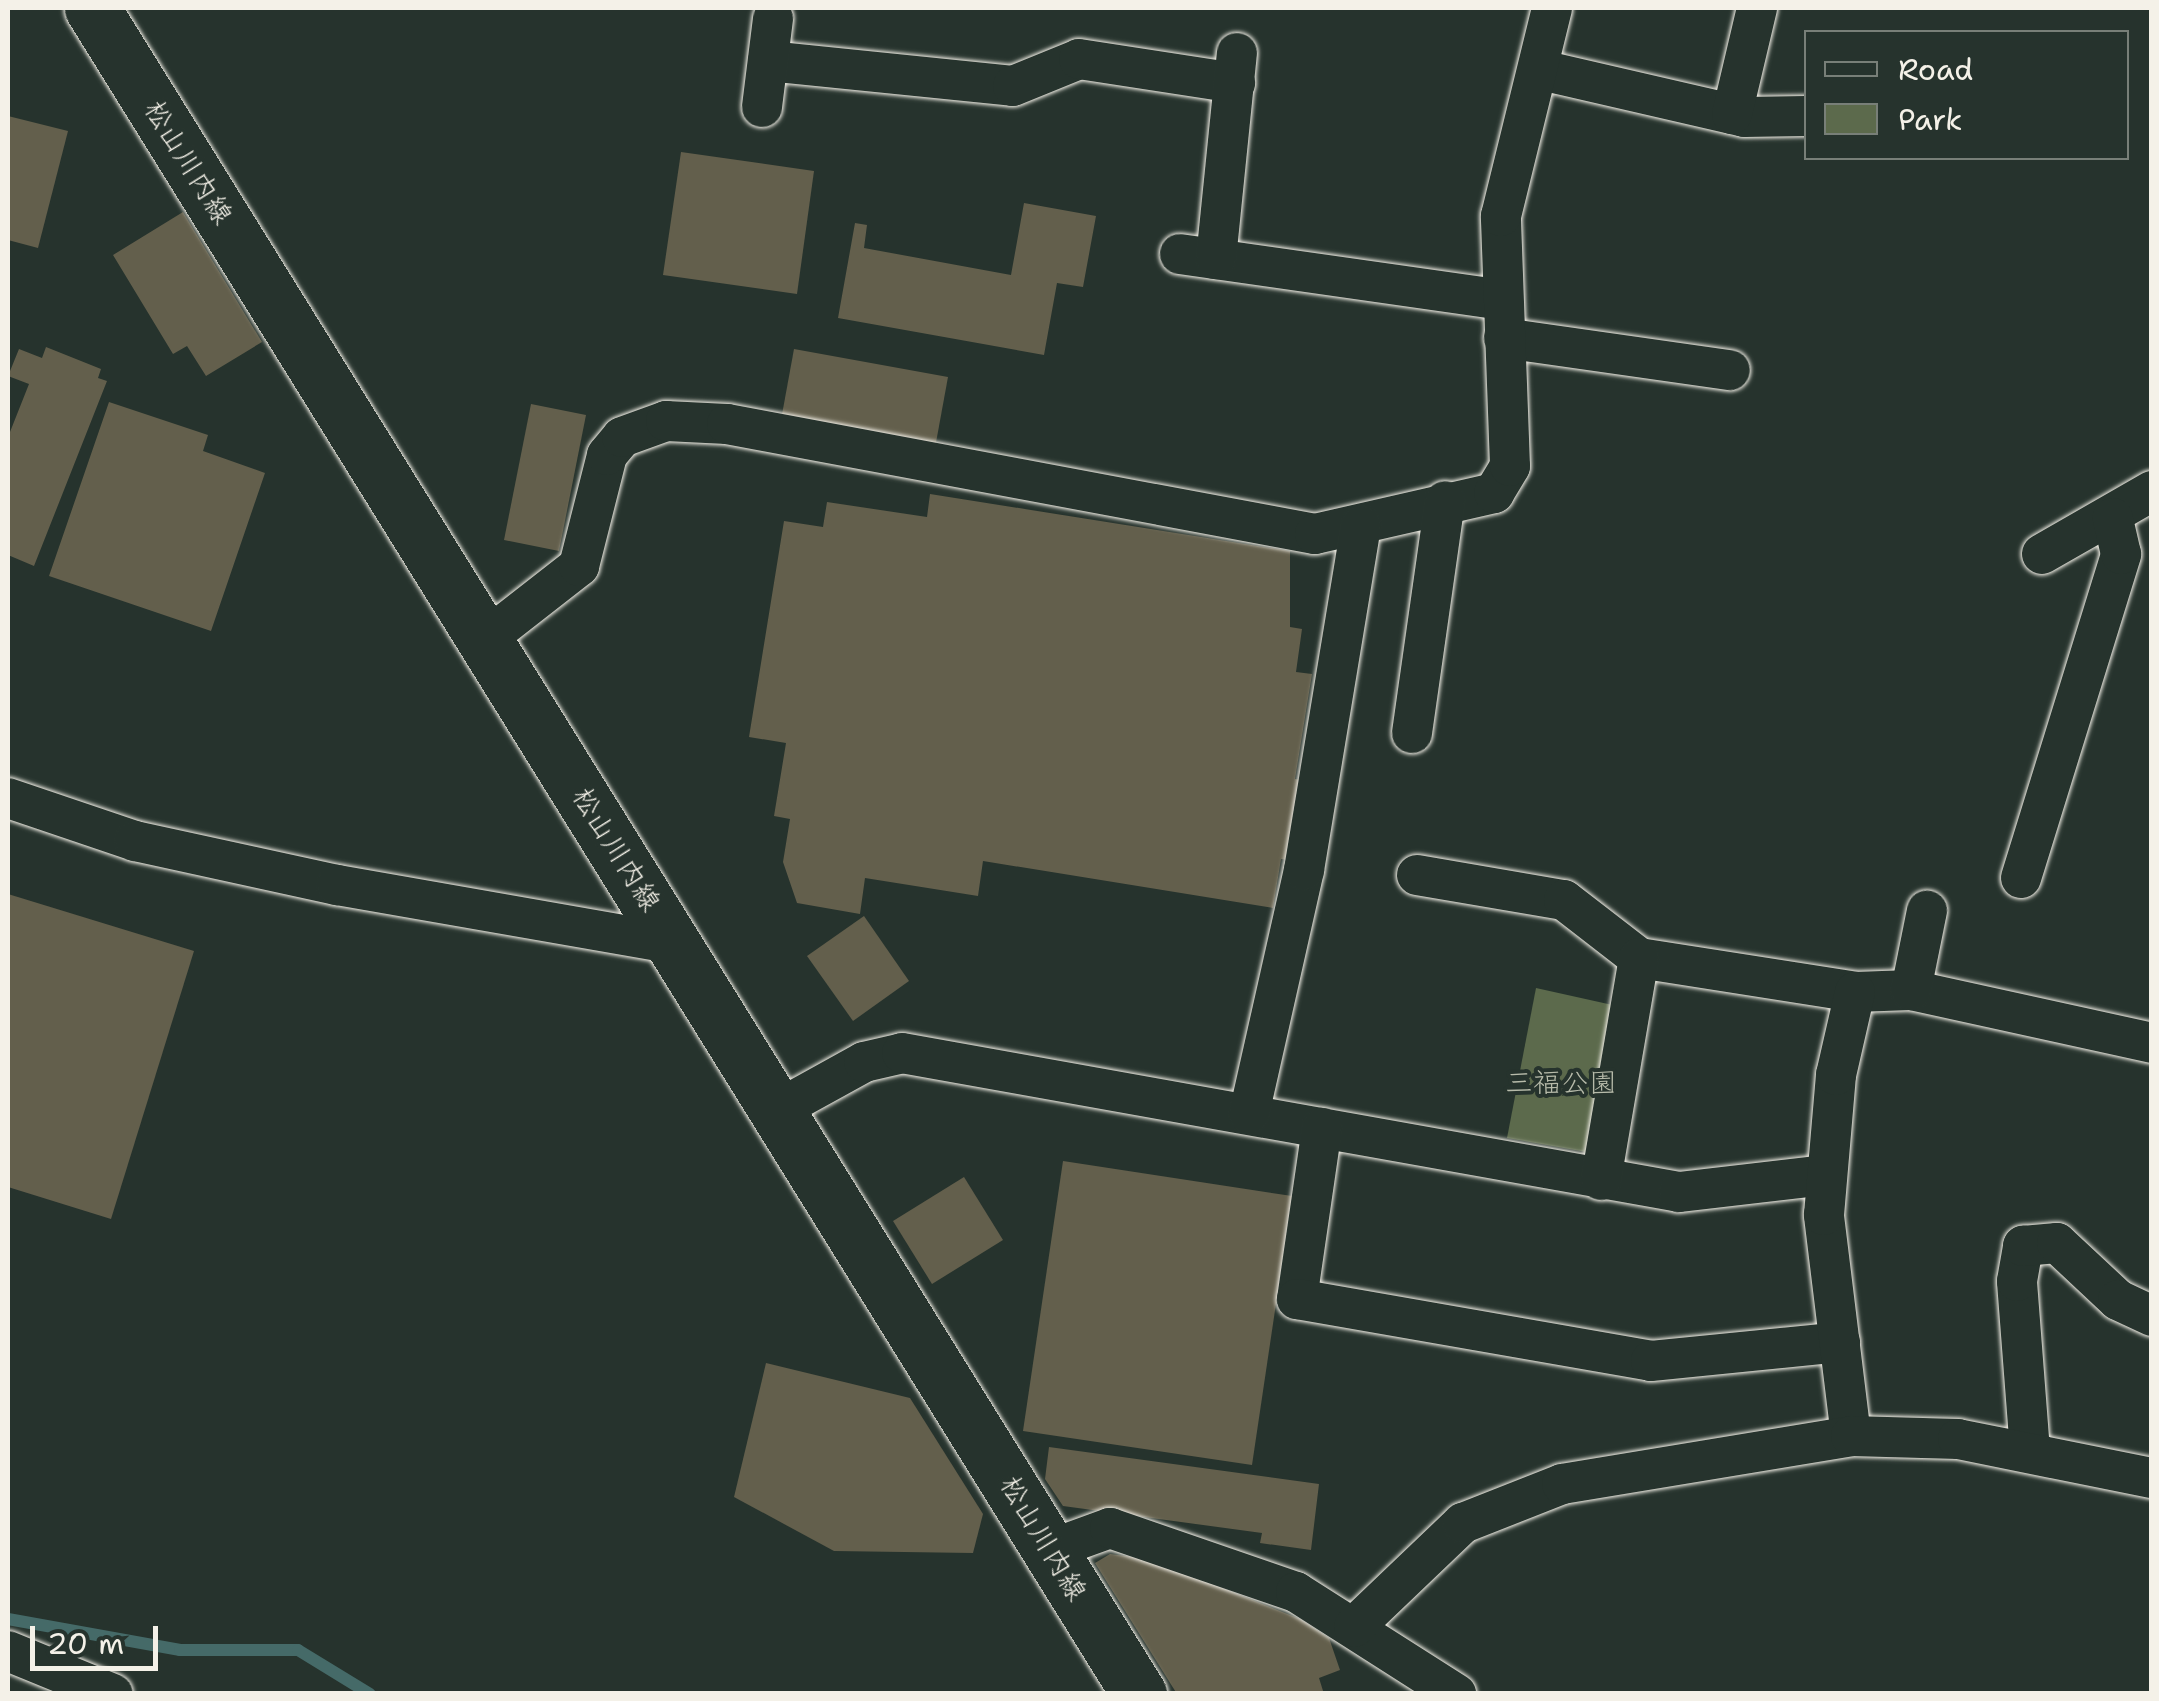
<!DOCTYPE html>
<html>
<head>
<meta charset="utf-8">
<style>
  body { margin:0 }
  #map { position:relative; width:2159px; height:1701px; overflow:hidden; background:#26332d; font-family:"Shantell Sans","Klee One",sans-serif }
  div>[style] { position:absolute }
  .green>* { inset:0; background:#5c6a4c }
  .stream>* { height:12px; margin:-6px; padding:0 6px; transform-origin:6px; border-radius:6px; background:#456a68 }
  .building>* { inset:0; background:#635f4c }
  .roads { filter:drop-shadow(0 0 2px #f4f1e8) drop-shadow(0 0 2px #f4f1e8) }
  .minor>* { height:40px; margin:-20px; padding:0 20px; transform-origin:20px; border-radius:20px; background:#26332d }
  .secondary>* { height:55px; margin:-27.5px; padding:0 27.5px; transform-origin:27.5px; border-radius:27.5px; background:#26332d }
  span { translate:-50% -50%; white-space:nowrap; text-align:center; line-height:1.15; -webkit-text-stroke:8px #26332d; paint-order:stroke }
  .street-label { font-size:28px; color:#f4f1e8 }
  .park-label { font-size:28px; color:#b7bbaa }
  .frame { position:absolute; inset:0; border:10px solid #f4f1e8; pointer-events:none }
  .legend { position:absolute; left:1804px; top:30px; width:325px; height:130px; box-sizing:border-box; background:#26332d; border:2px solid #787f78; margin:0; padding:12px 18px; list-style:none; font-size:30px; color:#f4f1e8 }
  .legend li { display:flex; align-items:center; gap:20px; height:50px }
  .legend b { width:50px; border:2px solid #787f78 }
  .scale { position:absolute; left:30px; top:1626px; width:128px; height:45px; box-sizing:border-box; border:5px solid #f4f1e8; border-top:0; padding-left:12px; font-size:30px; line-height:35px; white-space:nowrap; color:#f4f1e8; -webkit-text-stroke:8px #26332d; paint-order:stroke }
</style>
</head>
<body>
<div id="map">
  <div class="green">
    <i style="clip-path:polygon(1536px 988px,1617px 1006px,1592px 1153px,1507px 1138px)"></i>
  </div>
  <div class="stream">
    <i style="left:8px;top:1619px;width:175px;rotate:10.2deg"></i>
    <i style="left:180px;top:1650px;width:118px"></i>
    <i style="left:298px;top:1650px;width:84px;rotate:31.4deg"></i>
  </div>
  <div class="building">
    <i style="clip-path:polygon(8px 116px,68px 131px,38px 248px,8px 240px)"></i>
    <i style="clip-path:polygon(681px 152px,814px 171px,797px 294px,663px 275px)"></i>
    <i style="clip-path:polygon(1024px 203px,1096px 216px,1083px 287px,1057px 283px,1044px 355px,838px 318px,855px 223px,867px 225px,864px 248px,1011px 275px)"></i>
    <i style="clip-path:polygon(183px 212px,262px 342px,206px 376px,187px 346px,173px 354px,113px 255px)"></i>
    <i style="clip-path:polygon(46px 347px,101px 369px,98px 378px,107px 381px,34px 566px,8px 555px,8px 437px,29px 384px,8px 376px,19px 349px,42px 358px)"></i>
    <i style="clip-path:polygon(794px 349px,948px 377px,935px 448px,781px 420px)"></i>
    <i style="clip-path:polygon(109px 402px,208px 435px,203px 451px,265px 473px,211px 631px,49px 576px)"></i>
    <i style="clip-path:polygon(531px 404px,586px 415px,559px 551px,504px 540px)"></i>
    <i style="clip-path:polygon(930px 494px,1290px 551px,1290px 627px,1302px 629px,1296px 672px,1312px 674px,1295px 779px,1310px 781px,1297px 861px,1281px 859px,1273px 908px,983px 861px,978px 896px,865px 878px,860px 914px,797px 903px,783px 862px,790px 819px,774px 816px,786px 743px,749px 737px,784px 521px,823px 527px,827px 502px,927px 517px)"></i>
    <i style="clip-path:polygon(8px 894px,194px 951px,111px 1219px,8px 1187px)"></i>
    <i style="clip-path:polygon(864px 916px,909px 981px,853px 1021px,807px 956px)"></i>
    <i style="clip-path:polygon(1063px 1161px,1292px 1196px,1252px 1465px,1023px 1431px)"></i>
    <i style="clip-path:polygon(964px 1177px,1003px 1240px,932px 1284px,893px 1221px)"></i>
    <i style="clip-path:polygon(766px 1363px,910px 1398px,983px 1514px,973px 1553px,834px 1551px,734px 1497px)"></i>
    <i style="clip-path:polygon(1049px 1447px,1319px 1484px,1311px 1550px,1260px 1543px,1262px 1533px,1063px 1506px,1045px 1479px)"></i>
    <i style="clip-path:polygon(1110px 1554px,1149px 1559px,1300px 1619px,1329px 1638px,1340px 1670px,1319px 1678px,1324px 1694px,1177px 1694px,1095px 1563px)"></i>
  </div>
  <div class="roads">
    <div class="minor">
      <i style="left:768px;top:61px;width:246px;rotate:5.8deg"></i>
      <i style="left:1013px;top:86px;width:71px;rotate:-22.2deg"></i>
      <i style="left:1079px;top:59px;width:158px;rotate:8.7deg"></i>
      <i style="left:1541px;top:70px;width:208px;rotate:13deg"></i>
      <i style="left:1744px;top:117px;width:62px;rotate:-0.9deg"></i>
      <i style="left:762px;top:107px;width:89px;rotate:-82.9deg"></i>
      <i style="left:1732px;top:114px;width:109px;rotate:-76.7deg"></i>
      <i style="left:1180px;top:254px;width:325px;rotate:8.1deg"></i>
      <i style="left:1216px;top:259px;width:207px;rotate:-84.2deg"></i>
      <i style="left:1504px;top:338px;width:228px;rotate:8.1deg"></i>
      <i style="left:2042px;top:554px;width:127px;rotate:-29.8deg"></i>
      <i style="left:487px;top:638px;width:117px;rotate:-38deg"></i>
      <i style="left:579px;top:566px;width:114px;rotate:-75.8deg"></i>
      <i style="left:607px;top:455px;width:23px;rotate:-50deg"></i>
      <i style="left:622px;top:437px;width:47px;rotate:-20deg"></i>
      <i style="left:666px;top:421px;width:61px;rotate:2.8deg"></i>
      <i style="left:727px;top:424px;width:598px;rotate:10.6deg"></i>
      <i style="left:1315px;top:534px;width:184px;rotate:-12.9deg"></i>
      <i style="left:1494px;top:493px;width:31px;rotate:-59deg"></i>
      <i style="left:1510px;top:466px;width:250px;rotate:-92.1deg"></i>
      <i style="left:1501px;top:216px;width:214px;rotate:-76.2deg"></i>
      <i style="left:1412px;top:733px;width:234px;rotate:-81.9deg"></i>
      <i style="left:8px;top:798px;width:134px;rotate:18.7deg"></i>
      <i style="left:135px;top:841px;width:207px;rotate:12.3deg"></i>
      <i style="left:337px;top:885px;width:344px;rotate:9.9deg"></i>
      <i style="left:1417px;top:875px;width:149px;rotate:9.7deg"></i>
      <i style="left:1564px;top:900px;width:95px;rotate:37.7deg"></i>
      <i style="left:1639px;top:958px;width:219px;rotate:8.9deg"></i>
      <i style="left:1855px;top:992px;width:56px;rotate:-2deg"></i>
      <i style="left:1911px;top:990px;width:247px;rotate:12.4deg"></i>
      <i style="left:2021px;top:878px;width:339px;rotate:-72.8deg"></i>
      <i style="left:2121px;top:554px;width:37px;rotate:-103deg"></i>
      <i style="left:1911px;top:990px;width:81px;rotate:-78.6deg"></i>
      <i style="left:779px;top:1109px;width:97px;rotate:-28.9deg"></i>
      <i style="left:864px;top:1062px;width:39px;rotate:-13deg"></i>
      <i style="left:902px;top:1053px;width:789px;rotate:10.14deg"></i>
      <i style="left:1679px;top:1192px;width:148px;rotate:-6.6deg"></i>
      <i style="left:1249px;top:1114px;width:250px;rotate:-77.3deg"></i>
      <i style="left:1304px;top:870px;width:349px;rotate:-80.6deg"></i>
      <i style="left:1322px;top:1128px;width:173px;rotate:98.3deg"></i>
      <i style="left:1297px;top:1299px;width:359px;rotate:9.9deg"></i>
      <i style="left:1651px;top:1361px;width:190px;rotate:-5.7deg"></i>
      <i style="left:1601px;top:1180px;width:225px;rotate:-80.3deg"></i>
      <i style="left:1851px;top:1436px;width:223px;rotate:-97deg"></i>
      <i style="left:1824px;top:1215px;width:141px;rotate:-85.1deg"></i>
      <i style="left:1836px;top:1075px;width:85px;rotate:-77.1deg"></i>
      <i style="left:2030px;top:1451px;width:170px;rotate:-94.4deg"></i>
      <i style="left:2017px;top:1281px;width:36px;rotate:-80deg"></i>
      <i style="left:2023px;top:1246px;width:34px;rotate:-5deg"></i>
      <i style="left:2057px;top:1243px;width:83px;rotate:43.1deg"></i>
      <i style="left:2118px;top:1300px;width:38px;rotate:25deg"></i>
      <i style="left:1052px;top:1549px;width:62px;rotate:-19.9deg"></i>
      <i style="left:1110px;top:1528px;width:197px;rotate:19deg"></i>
      <i style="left:1296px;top:1592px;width:190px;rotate:32.5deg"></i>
      <i style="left:1354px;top:1627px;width:151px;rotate:-43.7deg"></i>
      <i style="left:1463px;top:1523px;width:106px;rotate:-21.5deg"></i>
      <i style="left:1562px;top:1484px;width:293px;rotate:-9.4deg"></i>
      <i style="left:1851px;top:1436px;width:107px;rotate:1.6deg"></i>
      <i style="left:1958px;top:1439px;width:198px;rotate:11.4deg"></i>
      <i style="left:8px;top:1651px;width:113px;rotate:22.3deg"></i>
    </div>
    <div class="secondary">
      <i style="left:92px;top:8px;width:1985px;rotate:58.16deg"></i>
    </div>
  </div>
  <div class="street-label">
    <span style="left:189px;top:162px;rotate:58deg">松山川内線</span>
    <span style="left:617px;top:849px;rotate:58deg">松山川内線</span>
    <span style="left:1044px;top:1538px;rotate:59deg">松山川内線</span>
  </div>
  <div class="park-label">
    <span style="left:1561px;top:1082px">三福公園</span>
  </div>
  <div class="frame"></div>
  <ul class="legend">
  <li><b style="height:12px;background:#26332d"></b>Road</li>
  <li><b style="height:28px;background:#5c6a4c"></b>Park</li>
  </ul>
  <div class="scale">20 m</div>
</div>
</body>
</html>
